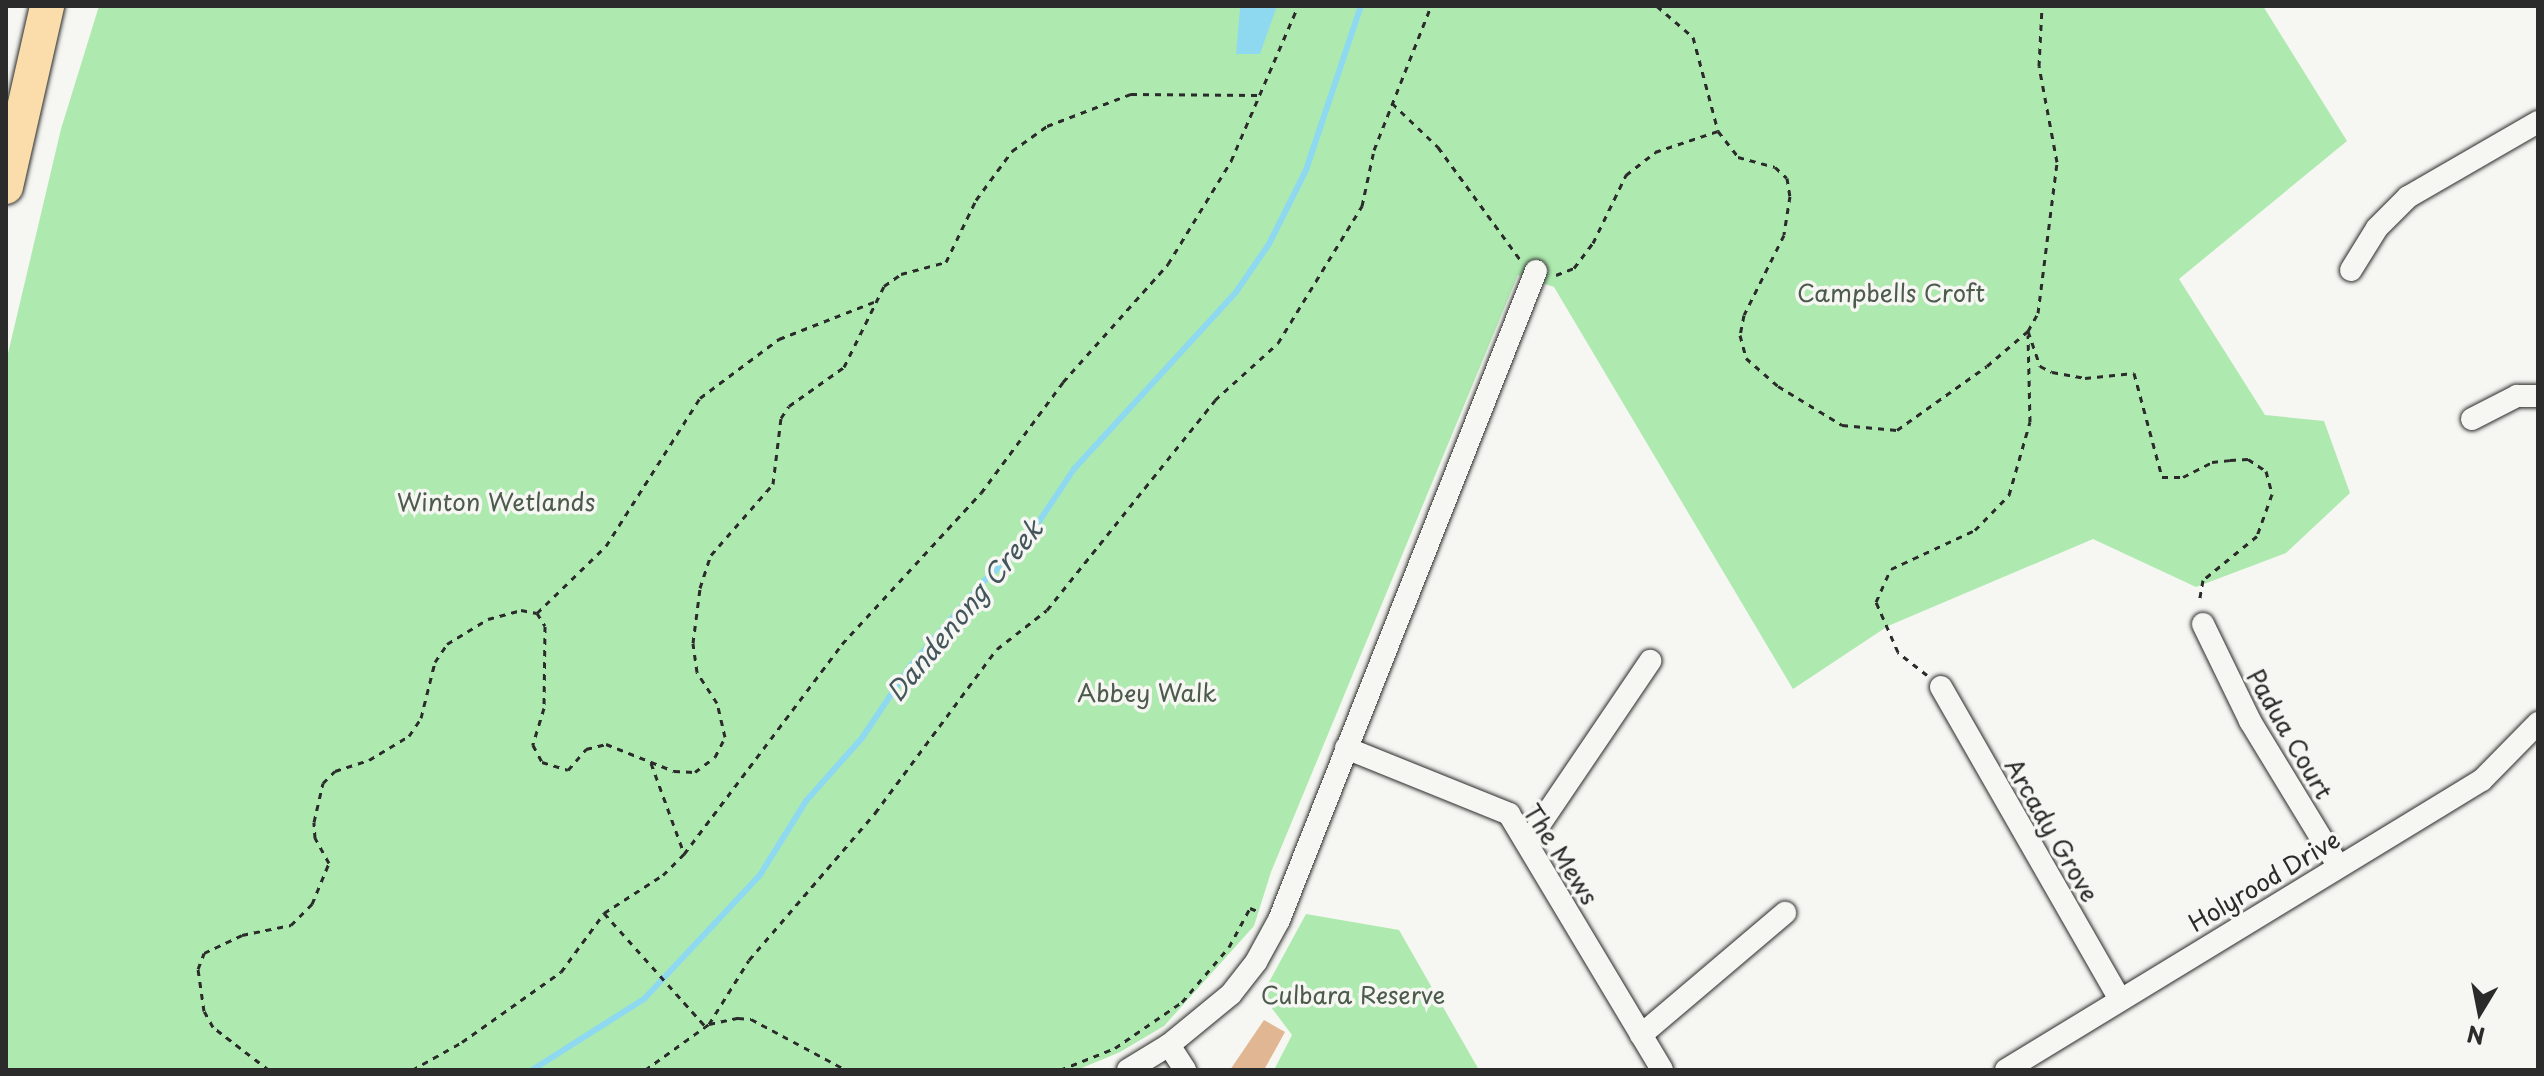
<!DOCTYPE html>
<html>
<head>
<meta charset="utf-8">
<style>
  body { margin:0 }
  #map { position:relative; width:2544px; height:1076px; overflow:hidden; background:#f6f6f2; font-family:"Playpen Sans",sans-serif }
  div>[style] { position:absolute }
  .green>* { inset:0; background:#aeeab0 }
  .water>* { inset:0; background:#8fd9f0 }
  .stream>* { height:6px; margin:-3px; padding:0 3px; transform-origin:3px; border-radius:3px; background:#8fd9f0 }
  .building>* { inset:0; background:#e1b692 }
  .path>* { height:3px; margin-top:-1.5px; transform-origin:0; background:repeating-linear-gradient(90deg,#2b2b2b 0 6px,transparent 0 12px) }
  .roads { filter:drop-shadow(0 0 2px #2b2b2b) drop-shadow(0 0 2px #2b2b2b) }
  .minor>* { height:22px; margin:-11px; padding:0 11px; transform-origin:11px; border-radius:11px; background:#f6f6f2 }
  .highway>* { height:34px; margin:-17px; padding:0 17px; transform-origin:17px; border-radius:17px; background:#faddab }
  span { translate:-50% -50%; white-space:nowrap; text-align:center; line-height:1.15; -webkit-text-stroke:7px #f6f6f2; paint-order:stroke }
  .park-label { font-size:24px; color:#4c5b4c }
  .street-label { font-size:24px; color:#2b2b2b }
  .water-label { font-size:26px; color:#44565c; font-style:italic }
  .frame { position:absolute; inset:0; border:8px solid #2b2b2b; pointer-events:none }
  .north { position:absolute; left:2440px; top:972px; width:80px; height:80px; -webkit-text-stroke:6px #f6f6f2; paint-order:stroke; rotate:190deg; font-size:22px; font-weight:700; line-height:32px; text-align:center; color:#2b2b2b }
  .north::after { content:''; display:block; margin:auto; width:28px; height:36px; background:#2b2b2b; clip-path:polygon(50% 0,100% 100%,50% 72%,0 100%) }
</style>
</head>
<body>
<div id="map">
  <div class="green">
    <i style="clip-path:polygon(99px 6px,2263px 6px,2347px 141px,2179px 279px,2265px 415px,2324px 421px,2350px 493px,2286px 553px,2196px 587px,2093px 539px,1888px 626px,1793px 689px,1554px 287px,1518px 275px,1271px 872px,1254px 926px,1164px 1026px,1120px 1052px,1077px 1070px,6px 1070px,6px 362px,61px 129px)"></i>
    <i style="clip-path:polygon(1306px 914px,1399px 930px,1479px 1070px,1274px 1070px,1292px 1035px,1262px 995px)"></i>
  </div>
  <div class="water">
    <i style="clip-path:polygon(1277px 6px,1260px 54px,1236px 54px,1240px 8px)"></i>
  </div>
  <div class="stream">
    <i style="left:532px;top:1070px;width:133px;rotate:-32.4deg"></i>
    <i style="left:644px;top:999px;width:170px;rotate:-46.9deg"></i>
    <i style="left:760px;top:875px;width:87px;rotate:-58.1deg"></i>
    <i style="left:806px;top:801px;width:84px;rotate:-48.4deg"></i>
    <i style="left:862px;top:738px;width:83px;rotate:-56.3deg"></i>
    <i style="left:908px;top:669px;width:115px;rotate:-49.2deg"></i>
    <i style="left:983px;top:582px;width:56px;rotate:-42.8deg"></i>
    <i style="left:1024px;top:544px;width:90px;rotate:-56.3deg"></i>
    <i style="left:1074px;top:469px;width:240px;rotate:-47.5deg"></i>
    <i style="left:1236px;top:292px;width:58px;rotate:-55.5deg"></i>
    <i style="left:1269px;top:244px;width:83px;rotate:-63.4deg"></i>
    <i style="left:1306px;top:170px;width:173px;rotate:-71.5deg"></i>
  </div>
  <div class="building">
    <i style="clip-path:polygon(1264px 1020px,1285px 1032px,1264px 1070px,1230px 1070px)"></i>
  </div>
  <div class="path">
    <i style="left:1657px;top:6px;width:48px;rotate:40.7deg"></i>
    <i style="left:1693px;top:37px;width:97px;rotate:75.1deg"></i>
    <i style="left:1392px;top:103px;width:64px;rotate:43.7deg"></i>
    <i style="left:1438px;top:147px;width:141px;rotate:53.9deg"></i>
    <i style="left:1556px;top:275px;width:19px;rotate:-21deg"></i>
    <i style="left:1574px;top:268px;width:31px;rotate:-53deg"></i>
    <i style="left:1593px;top:243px;width:76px;rotate:-64.1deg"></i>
    <i style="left:1626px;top:175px;width:37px;rotate:-38deg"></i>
    <i style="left:1655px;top:152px;width:66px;rotate:-18.4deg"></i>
    <i style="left:1718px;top:131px;width:33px;rotate:52deg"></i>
    <i style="left:1738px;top:157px;width:38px;rotate:15deg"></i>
    <i style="left:1775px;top:167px;width:16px;rotate:43deg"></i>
    <i style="left:1787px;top:178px;width:18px;rotate:81deg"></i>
    <i style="left:1790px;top:196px;width:39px;rotate:99deg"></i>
    <i style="left:1784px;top:235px;width:89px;rotate:116.6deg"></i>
    <i style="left:1744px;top:315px;width:20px;rotate:101deg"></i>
    <i style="left:1740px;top:335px;width:24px;rotate:75deg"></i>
    <i style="left:1746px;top:358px;width:43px;rotate:41.2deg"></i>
    <i style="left:1778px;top:386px;width:75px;rotate:31.4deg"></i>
    <i style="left:1842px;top:425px;width:55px;rotate:5.2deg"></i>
    <i style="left:1897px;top:430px;width:110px;rotate:-35.4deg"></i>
    <i style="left:1987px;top:366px;width:54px;rotate:-40.5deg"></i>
    <i style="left:2028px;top:331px;width:21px;rotate:-61deg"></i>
    <i style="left:2038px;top:313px;width:152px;rotate:-82.8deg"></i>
    <i style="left:2057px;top:162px;width:98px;rotate:-100.6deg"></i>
    <i style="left:2039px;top:66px;width:60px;rotate:-87.1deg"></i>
    <i style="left:2028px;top:331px;width:37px;rotate:71deg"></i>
    <i style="left:2040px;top:366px;width:13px;rotate:27deg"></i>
    <i style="left:2052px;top:372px;width:34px;rotate:10deg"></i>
    <i style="left:2085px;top:378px;width:49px;rotate:-5.8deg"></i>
    <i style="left:2134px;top:373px;width:108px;rotate:74.9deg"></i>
    <i style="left:2162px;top:477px;width:21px"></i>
    <i style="left:2183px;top:477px;width:33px;rotate:-27deg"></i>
    <i style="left:2212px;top:462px;width:18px;rotate:-6deg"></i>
    <i style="left:2230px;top:460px;width:18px;rotate:-3deg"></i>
    <i style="left:2248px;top:459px;width:22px;rotate:34deg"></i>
    <i style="left:2266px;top:471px;width:24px;rotate:75deg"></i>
    <i style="left:2272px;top:494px;width:45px;rotate:109.7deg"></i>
    <i style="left:2257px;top:536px;width:70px;rotate:140.8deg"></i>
    <i style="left:2203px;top:580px;width:23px;rotate:100deg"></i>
    <i style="left:537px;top:613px;width:96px;rotate:-44.2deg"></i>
    <i style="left:606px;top:546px;width:175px;rotate:-57.6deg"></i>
    <i style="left:700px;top:398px;width:99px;rotate:-36.8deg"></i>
    <i style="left:779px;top:339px;width:102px;rotate:-21.3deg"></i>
    <i style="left:1927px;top:675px;width:37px;rotate:-142deg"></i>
    <i style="left:1898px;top:652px;width:55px;rotate:-113.7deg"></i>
    <i style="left:1876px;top:602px;width:36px;rotate:-66deg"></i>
    <i style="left:1891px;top:569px;width:93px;rotate:-24.9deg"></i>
    <i style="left:1975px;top:530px;width:49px;rotate:-45.8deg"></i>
    <i style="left:2009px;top:495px;width:76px;rotate:-74deg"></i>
    <i style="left:2030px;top:422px;width:87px;rotate:-91.3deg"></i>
    <i style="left:651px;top:763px;width:96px;rotate:69.9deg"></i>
    <i style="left:604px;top:913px;width:152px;rotate:48.2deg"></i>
    <i style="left:709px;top:1024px;width:75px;rotate:-58deg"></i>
    <i style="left:749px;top:960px;width:194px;rotate:-49.4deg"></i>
    <i style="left:875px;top:813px;width:204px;rotate:-53.4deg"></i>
    <i style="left:997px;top:649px;width:63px;rotate:-38deg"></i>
    <i style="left:1047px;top:610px;width:269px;rotate:-51.3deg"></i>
    <i style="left:1215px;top:400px;width:85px;rotate:-42.1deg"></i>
    <i style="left:1278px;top:343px;width:161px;rotate:-58.5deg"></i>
    <i style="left:1362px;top:206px;width:57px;rotate:-77.9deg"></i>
    <i style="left:1374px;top:150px;width:155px;rotate:-68.4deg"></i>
    <i style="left:269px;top:1070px;width:71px;rotate:-142.5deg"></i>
    <i style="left:213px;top:1027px;width:18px;rotate:-119deg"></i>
    <i style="left:204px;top:1011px;width:42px;rotate:-98.1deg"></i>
    <i style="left:198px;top:969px;width:17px;rotate:-69deg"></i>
    <i style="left:204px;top:953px;width:42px;rotate:-25.3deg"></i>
    <i style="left:242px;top:935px;width:50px;rotate:-11.5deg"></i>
    <i style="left:291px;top:925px;width:30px;rotate:-45deg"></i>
    <i style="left:312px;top:904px;width:44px;rotate:-67.5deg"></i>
    <i style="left:329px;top:863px;width:29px;rotate:-119deg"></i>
    <i style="left:315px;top:838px;width:16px;rotate:-94deg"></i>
    <i style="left:314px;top:822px;width:40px;rotate:-77deg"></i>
    <i style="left:323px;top:783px;width:17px;rotate:-45deg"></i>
    <i style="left:335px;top:771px;width:36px;rotate:-18deg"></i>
    <i style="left:369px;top:760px;width:47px;rotate:-31deg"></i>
    <i style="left:409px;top:736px;width:22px;rotate:-56deg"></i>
    <i style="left:421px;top:718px;width:58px;rotate:-76deg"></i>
    <i style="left:435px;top:662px;width:22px;rotate:-56deg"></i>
    <i style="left:447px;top:644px;width:48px;rotate:-31.4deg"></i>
    <i style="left:488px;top:619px;width:34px;rotate:-15deg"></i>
    <i style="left:521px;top:610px;width:16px;rotate:11deg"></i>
    <i style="left:537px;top:613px;width:15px;rotate:58deg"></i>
    <i style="left:545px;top:626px;width:82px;rotate:90.7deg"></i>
    <i style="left:544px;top:708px;width:39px;rotate:107deg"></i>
    <i style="left:533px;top:745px;width:19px;rotate:62deg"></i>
    <i style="left:542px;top:762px;width:27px;rotate:17deg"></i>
    <i style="left:568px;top:770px;width:28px;rotate:-49deg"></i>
    <i style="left:586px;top:749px;width:21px;rotate:-14deg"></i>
    <i style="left:606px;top:744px;width:73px;rotate:21.7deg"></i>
    <i style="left:674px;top:771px;width:21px;rotate:3deg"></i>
    <i style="left:695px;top:772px;width:25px;rotate:-37deg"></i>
    <i style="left:715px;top:757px;width:22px;rotate:-63deg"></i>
    <i style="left:725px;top:737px;width:35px;rotate:-103deg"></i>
    <i style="left:717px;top:703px;width:37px;rotate:-123deg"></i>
    <i style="left:697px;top:672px;width:29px;rotate:-98deg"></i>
    <i style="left:693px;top:643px;width:55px;rotate:-82.7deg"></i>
    <i style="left:700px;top:588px;width:35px;rotate:-72deg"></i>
    <i style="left:711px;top:555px;width:94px;rotate:-48.9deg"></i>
    <i style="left:773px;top:484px;width:66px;rotate:-83.1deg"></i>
    <i style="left:781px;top:418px;width:14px;rotate:-56deg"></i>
    <i style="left:789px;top:406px;width:67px;rotate:-35.3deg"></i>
    <i style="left:844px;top:367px;width:90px;rotate:-63.7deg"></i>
    <i style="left:884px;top:286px;width:21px;rotate:-35deg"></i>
    <i style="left:901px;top:274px;width:47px;rotate:-14.9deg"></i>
    <i style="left:946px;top:262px;width:69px;rotate:-64.2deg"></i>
    <i style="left:976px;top:200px;width:61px;rotate:-53.7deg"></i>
    <i style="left:1012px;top:151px;width:43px;rotate:-35.5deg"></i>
    <i style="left:1047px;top:126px;width:90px;rotate:-20.9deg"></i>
    <i style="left:1131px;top:94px;width:128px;rotate:0.4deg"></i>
    <i style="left:412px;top:1070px;width:57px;rotate:-29.2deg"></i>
    <i style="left:462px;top:1042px;width:121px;rotate:-35.3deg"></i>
    <i style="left:561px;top:972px;width:73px;rotate:-53.9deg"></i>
    <i style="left:604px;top:913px;width:70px;rotate:-32.8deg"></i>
    <i style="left:663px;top:875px;width:30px;rotate:-45deg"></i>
    <i style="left:684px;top:854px;width:263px;rotate:-53deg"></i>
    <i style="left:842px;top:644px;width:205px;rotate:-47.4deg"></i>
    <i style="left:981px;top:493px;width:138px;rotate:-53.5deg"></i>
    <i style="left:1063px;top:382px;width:158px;rotate:-48.3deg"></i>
    <i style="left:1168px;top:264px;width:121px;rotate:-58.5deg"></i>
    <i style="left:1231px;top:161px;width:169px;rotate:-66.6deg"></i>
    <i style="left:645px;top:1070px;width:79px;rotate:-35.7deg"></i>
    <i style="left:709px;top:1024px;width:30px;rotate:-12deg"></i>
    <i style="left:738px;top:1018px;width:13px;rotate:4deg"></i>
    <i style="left:751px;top:1019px;width:108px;rotate:28.2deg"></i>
    <i style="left:1060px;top:1070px;width:59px;rotate:-21.8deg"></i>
    <i style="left:1115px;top:1048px;width:81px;rotate:-34.5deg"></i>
    <i style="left:1182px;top:1002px;width:72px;rotate:-49.5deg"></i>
    <i style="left:1229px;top:947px;width:44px;rotate:-61.7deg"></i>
    <i style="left:1250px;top:908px;width:11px;rotate:22deg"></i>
  </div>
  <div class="roads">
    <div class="minor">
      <i style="left:2351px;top:270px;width:49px;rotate:-58.2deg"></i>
      <i style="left:2377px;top:228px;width:44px;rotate:-45deg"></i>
      <i style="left:2408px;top:197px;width:150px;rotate:-30deg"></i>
      <i style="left:2472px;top:419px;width:51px;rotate:-27.1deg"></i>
      <i style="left:2517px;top:396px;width:21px"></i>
      <i style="left:2203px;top:624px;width:108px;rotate:64.1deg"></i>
      <i style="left:2250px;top:721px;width:170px;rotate:58.7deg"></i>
      <i style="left:1941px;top:687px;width:358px;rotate:60.2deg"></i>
      <i style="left:1346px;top:748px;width:176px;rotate:22deg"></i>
      <i style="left:1509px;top:814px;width:298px;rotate:59.1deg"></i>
      <i style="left:1527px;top:843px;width:220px;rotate:-55.9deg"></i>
      <i style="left:1641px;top:1035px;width:189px;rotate:-40.3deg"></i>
      <i style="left:1169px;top:1045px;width:30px;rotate:57deg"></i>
      <i style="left:1128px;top:1070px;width:48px;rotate:-31.4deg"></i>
      <i style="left:1169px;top:1045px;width:80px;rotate:-39.4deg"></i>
      <i style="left:1231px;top:994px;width:41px;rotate:-52deg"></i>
      <i style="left:1256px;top:962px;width:48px;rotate:-61.3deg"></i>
      <i style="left:1279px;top:920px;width:698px;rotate:-68.4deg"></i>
      <i style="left:2006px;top:1070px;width:557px;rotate:-31.35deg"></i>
      <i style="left:2482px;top:780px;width:80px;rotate:-45.5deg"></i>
    </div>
    <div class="highway">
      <i style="left:6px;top:187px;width:186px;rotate:-77.2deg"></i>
    </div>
  </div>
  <div class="park-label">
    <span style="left:1891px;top:293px">Campbells Croft</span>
    <span style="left:496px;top:502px">Winton Wetlands</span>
    <span style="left:1147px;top:693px">Abbey Walk</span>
    <span style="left:1353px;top:995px">Culbara Reserve</span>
  </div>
  <div class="street-label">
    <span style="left:2290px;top:734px;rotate:60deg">Padua Court</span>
    <span style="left:2052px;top:830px;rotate:60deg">Arcady Grove</span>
    <span style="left:1561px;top:854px;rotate:57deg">The Mews</span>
    <span style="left:2264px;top:881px;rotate:-31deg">Holyrood Drive</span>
  </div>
  <div class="water-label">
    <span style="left:964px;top:610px;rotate:-50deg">Dandenong Creek</span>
  </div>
  <div class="frame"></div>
  <div class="north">N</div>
</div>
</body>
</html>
